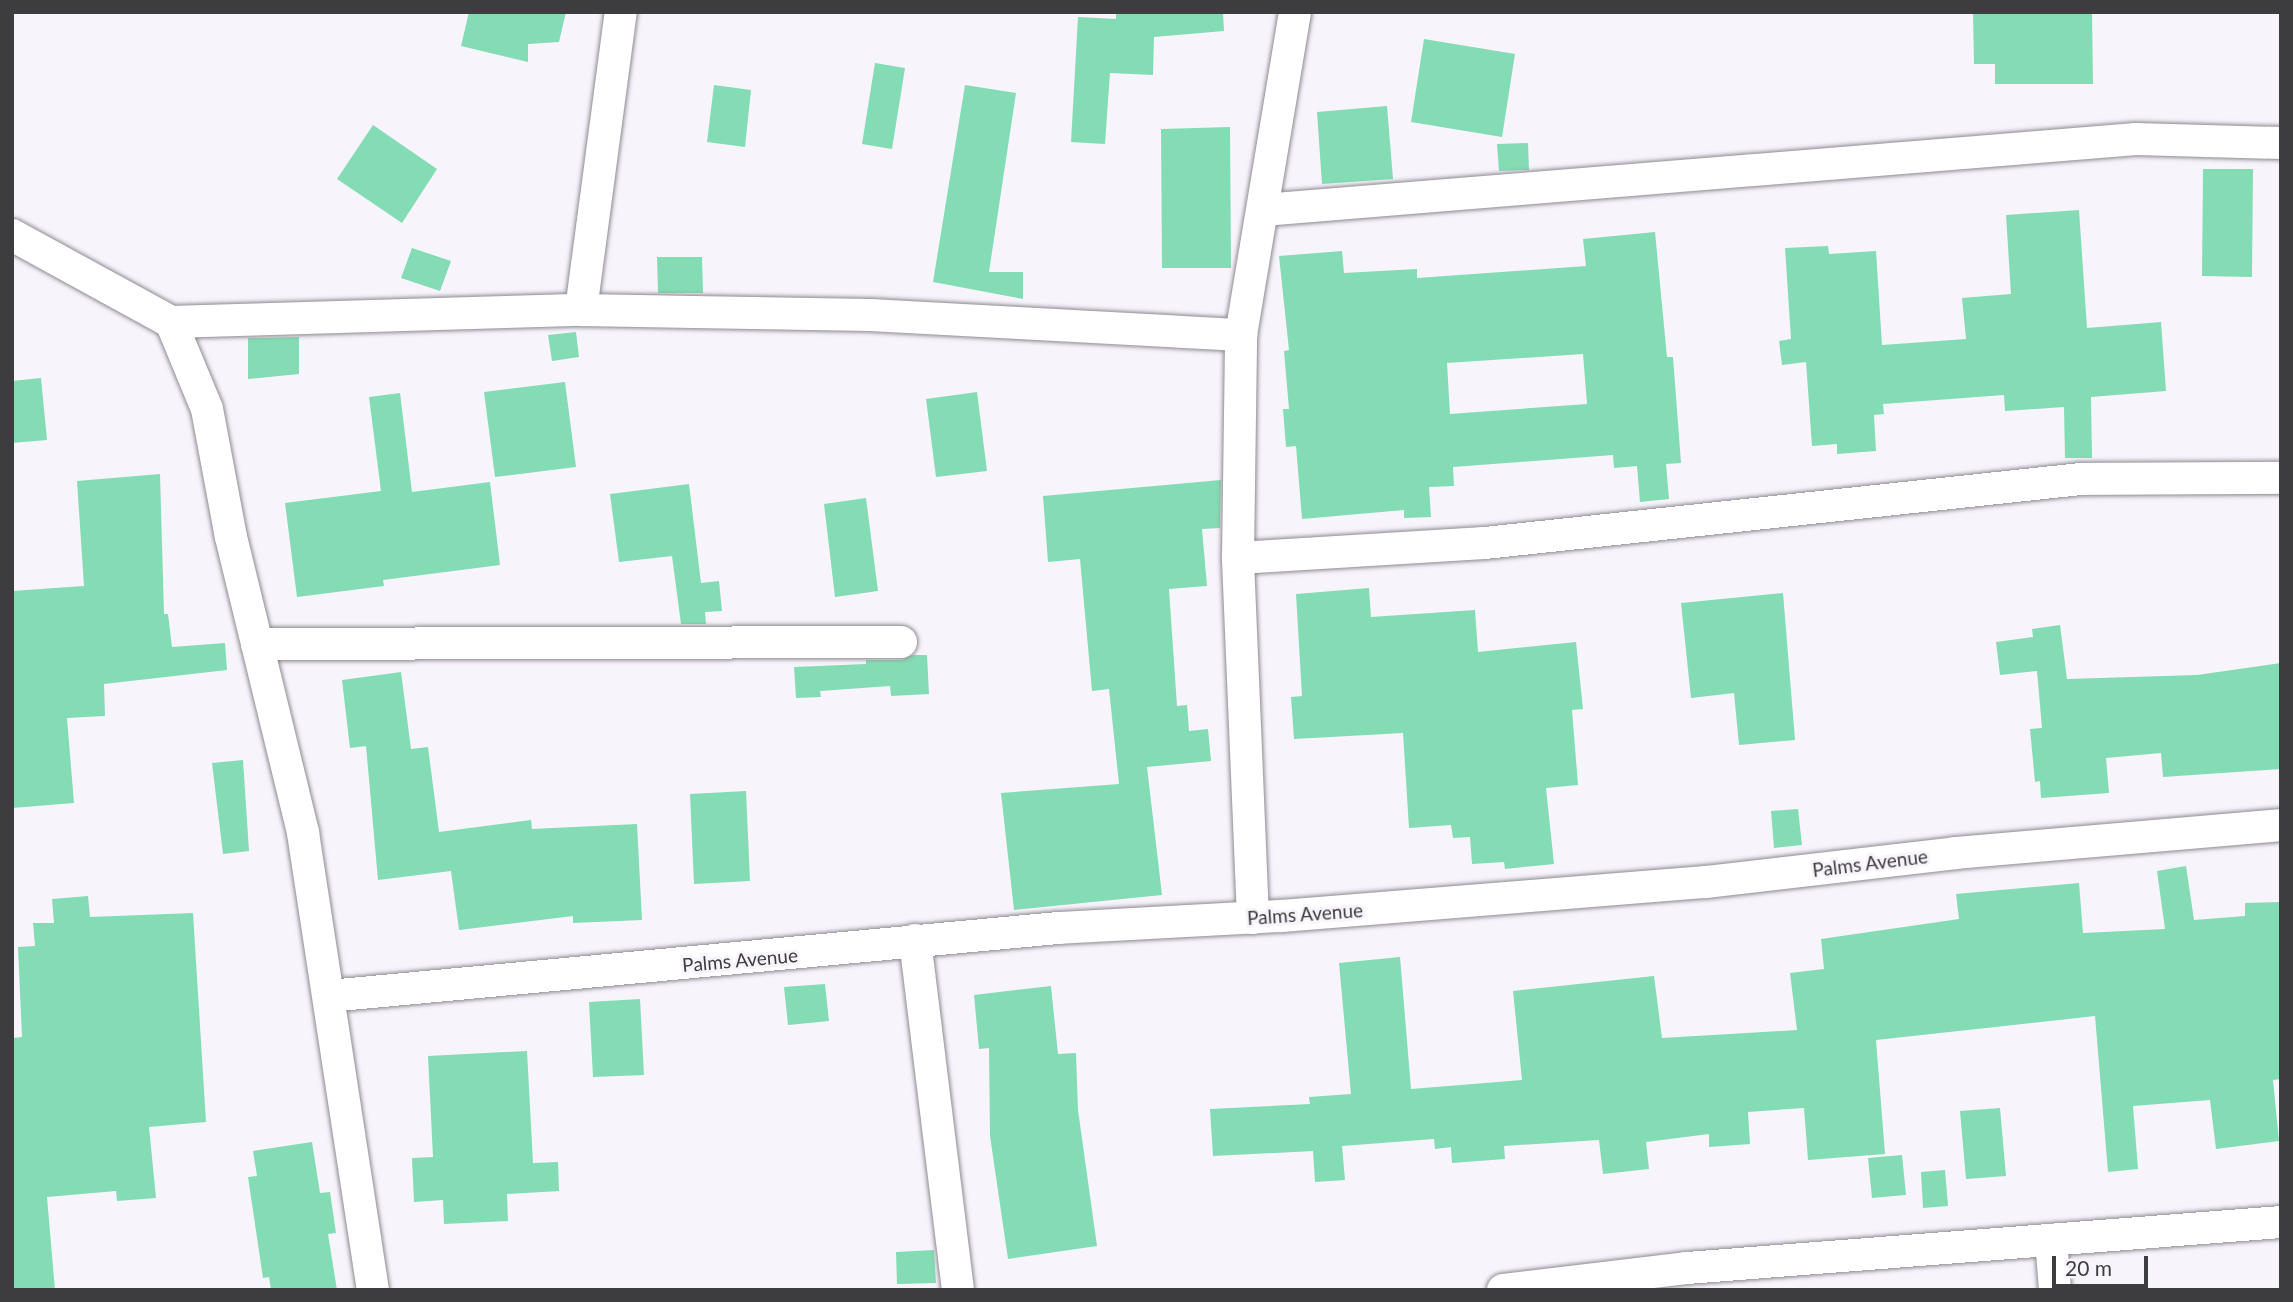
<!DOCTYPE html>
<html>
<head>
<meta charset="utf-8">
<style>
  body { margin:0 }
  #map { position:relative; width:2293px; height:1302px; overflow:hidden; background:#f8f4fc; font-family:Lato,sans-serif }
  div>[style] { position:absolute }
  .building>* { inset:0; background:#83dcb3 }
  .roads { filter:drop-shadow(0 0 2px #8e8a92) drop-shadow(0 0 2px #8e8a92) }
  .minor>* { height:32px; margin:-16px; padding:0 16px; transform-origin:16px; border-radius:16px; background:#fff }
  span { translate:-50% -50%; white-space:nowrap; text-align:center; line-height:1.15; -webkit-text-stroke:6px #f8f4fc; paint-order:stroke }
  .street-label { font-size:19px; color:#3d3c3f }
  .frame { position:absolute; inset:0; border:14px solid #3d3c3f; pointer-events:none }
  .scale { position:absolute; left:2052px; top:1256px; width:96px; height:32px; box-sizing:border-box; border:4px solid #3d3c3f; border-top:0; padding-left:9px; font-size:21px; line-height:24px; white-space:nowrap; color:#3d3c3f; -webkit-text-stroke:5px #f8f4fc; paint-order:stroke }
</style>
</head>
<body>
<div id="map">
  <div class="building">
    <i style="clip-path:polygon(469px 12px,566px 12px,559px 42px,528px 44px,528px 62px,461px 46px)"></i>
    <i style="clip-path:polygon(1116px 12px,1223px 12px,1224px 31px,1154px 37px,1153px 75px,1110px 73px,1105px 144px,1071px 142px,1078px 17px,1116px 19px)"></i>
    <i style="clip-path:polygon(1973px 12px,2092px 12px,2093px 84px,1995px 84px,1995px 64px,1974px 64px)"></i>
    <i style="clip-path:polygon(1424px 39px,1515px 54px,1502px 137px,1411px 122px)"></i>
    <i style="clip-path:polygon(875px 63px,905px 68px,892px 149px,862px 144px)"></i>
    <i style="clip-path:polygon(714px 85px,751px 90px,745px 147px,707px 142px)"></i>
    <i style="clip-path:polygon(965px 85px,1016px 93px,989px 272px,1023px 272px,1023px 299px,933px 282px)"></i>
    <i style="clip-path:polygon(1387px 106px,1393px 179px,1322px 184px,1317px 112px)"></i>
    <i style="clip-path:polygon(373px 125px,437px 169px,402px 223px,337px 179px)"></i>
    <i style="clip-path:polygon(1230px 127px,1231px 268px,1162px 268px,1161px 129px)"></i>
    <i style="clip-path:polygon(1528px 143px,1529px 170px,1499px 171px,1497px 144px)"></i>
    <i style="clip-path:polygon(2203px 169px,2253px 169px,2252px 277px,2202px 276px)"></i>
    <i style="clip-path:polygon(2079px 210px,2087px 328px,2161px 322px,2166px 391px,2091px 397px,2092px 458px,2065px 458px,2064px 407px,2005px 411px,2004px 395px,1883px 404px,1884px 414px,1874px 415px,1876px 451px,1837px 454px,1837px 444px,1812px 446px,1806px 362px,1782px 365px,1779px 341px,1791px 339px,1785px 248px,1828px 246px,1829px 254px,1876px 251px,1882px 345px,1966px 339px,1962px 298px,2011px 294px,2006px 215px)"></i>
    <i style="clip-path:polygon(evenodd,1655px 232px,1667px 357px,1673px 357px,1681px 463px,1666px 464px,1669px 499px,1640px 502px,1637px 466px,1614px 468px,1613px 455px,1453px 467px,1454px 486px,1429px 487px,1431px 517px,1404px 518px,1404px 510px,1302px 519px,1296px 446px,1286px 447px,1283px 409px,1289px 409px,1284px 351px,1289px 350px,1279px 256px,1342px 251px,1344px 273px,1417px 269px,1417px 278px,1586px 266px,1583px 239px,1655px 232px,1583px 354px,1587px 404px,1450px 414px,1447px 363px,1583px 354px)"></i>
    <i style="clip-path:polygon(412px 248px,451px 261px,440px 291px,401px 278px)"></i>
    <i style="clip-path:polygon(657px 257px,702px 257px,703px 293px,658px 293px)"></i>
    <i style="clip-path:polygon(576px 332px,579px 357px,552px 361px,548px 335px)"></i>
    <i style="clip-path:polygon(299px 337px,299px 374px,248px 379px,248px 338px)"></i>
    <i style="clip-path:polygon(41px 378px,47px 440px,12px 443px,12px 381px)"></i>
    <i style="clip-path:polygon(565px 382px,576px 467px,495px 477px,484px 392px)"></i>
    <i style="clip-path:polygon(977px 392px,987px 471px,936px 477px,926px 399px)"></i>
    <i style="clip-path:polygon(400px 393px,412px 492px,490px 482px,500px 565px,383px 580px,384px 586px,297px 597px,285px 503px,381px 491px,369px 397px)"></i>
    <i style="clip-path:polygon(160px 474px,164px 614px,168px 614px,172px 647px,225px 643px,227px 670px,104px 684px,105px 716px,67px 718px,74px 803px,12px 808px,12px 591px,84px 586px,77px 481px)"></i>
    <i style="clip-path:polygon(1221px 480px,1220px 528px,1202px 529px,1207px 586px,1169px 589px,1177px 706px,1187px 705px,1189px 731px,1208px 729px,1211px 761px,1147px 767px,1162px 895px,1014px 910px,1001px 793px,1119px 784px,1109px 689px,1092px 691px,1080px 559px,1048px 562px,1043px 496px)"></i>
    <i style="clip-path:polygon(689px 484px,701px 583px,719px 581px,722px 611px,705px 612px,706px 624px,681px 624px,672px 556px,619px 562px,610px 494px)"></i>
    <i style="clip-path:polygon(866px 498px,878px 591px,835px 597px,824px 504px)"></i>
    <i style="clip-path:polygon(1369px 588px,1371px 617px,1475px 610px,1478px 652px,1576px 642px,1583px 709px,1572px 710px,1578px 785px,1546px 788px,1554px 864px,1505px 869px,1504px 862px,1472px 864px,1470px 837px,1453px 838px,1451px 825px,1409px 828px,1403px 733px,1294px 739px,1291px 697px,1302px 696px,1296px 594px)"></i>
    <i style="clip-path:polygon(1783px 593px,1795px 740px,1739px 745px,1734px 693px,1691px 698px,1681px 603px)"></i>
    <i style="clip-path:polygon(2060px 625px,2067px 679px,2197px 675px,2281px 663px,2281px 769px,2163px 777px,2161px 753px,2106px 758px,2109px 793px,2041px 798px,2040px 781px,2035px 782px,2030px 729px,2042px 728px,2037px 671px,2000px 675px,1996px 642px,2033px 637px,2032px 629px)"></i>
    <i style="clip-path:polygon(913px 655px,927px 655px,929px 694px,891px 696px,890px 686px,820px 691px,821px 697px,796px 698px,794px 667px,866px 664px,866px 660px,901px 660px)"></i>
    <i style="clip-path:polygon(401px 672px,411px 749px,428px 747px,439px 832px,531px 820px,532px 829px,637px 824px,642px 920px,573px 923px,573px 916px,459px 930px,451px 871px,378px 880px,366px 746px,350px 748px,342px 680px)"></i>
    <i style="clip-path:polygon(243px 760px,249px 851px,223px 854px,212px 763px)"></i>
    <i style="clip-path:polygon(746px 791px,750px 881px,694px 884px,690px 794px)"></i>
    <i style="clip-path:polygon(1798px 809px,1802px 845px,1774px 848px,1771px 811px)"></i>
    <i style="clip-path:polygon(2186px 866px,2194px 920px,2245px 916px,2245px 903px,2281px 902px,2281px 1079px,2273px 1080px,2279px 1141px,2216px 1149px,2210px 1100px,2133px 1106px,2138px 1169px,2108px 1172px,2095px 1016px,1876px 1040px,1885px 1154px,1808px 1160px,1804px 1108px,1748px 1112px,1750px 1144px,1709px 1147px,1709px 1134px,1646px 1142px,1649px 1169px,1603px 1174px,1599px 1140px,1504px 1146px,1505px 1159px,1452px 1163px,1451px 1147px,1435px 1149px,1434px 1139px,1342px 1146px,1345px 1180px,1315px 1182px,1313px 1151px,1213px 1156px,1210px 1109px,1310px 1104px,1309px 1097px,1351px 1094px,1339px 963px,1400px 957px,1411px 1089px,1522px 1080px,1513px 991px,1654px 976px,1662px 1038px,1797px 1030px,1790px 973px,1824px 969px,1821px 939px,1959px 919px,1956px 894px,2079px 883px,2083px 933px,2165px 929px,2157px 871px)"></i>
    <i style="clip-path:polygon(88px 896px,90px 917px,193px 913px,206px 1122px,149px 1127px,156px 1198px,117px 1201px,116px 1191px,47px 1197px,55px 1290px,12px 1290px,12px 1038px,22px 1037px,18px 947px,35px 946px,33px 923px,54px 923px,52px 899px)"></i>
    <i style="clip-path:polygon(825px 984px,829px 1021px,788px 1025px,784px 987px)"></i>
    <i style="clip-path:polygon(1051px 986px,1058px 1054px,1076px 1053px,1078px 1110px,1097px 1246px,1008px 1259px,990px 1136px,989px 1048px,979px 1049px,974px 995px)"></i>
    <i style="clip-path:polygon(640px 999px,644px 1075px,593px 1077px,589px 1002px)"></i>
    <i style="clip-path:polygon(527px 1051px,533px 1163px,558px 1162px,559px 1191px,507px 1194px,508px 1221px,444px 1224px,443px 1200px,414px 1202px,412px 1158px,433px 1157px,428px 1056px)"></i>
    <i style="clip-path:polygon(2000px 1108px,2006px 1176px,1966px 1179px,1960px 1111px)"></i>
    <i style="clip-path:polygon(312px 1142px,320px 1193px,330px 1192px,336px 1233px,328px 1234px,337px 1290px,271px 1290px,269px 1277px,263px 1278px,248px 1177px,257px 1176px,253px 1151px)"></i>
    <i style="clip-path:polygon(1902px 1155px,1906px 1195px,1872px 1198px,1868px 1158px)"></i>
    <i style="clip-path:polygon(1945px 1170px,1948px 1206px,1923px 1208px,1921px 1172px)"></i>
    <i style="clip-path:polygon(934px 1250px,936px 1283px,897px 1284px,896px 1252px)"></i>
  </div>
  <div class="roads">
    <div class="minor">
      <i style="left:1263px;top:210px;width:876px;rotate:-4.65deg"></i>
      <i style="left:2136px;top:139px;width:145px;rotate:1.6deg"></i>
      <i style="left:12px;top:235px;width:181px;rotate:28.7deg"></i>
      <i style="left:171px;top:322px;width:94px;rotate:67.5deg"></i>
      <i style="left:207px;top:409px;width:130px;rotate:79.4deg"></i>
      <i style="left:231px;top:537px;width:305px;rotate:76.3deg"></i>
      <i style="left:303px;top:833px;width:462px;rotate:81.3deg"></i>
      <i style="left:581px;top:310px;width:301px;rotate:-82.4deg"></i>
      <i style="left:171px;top:322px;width:410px;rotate:-1.7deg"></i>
      <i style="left:581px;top:310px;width:289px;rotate:1deg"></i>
      <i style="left:870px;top:315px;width:372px;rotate:3.1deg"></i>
      <i style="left:1238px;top:558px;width:247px;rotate:-3.5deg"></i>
      <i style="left:1485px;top:543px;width:599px;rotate:-6.13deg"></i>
      <i style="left:2081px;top:479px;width:200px;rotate:-0.3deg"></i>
      <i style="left:257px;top:644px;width:644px;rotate:-0.18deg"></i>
      <i style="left:1253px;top:918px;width:360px;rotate:-92.4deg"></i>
      <i style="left:1238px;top:558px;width:223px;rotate:-89.2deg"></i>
      <i style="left:1241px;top:335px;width:327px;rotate:-80.5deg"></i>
      <i style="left:915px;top:940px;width:353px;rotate:83deg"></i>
      <i style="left:329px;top:996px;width:732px;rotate:-5.33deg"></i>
      <i style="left:1058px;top:928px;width:224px;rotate:-3.1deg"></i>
      <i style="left:1282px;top:916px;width:425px;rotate:-4.6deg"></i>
      <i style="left:1706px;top:882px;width:251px;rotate:-6.6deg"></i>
      <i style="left:1955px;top:853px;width:327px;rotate:-4.9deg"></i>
      <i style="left:2051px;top:1240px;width:50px;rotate:85.4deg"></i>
      <i style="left:1503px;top:1290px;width:185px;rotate:-6.8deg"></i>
      <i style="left:1687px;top:1268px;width:596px;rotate:-4.43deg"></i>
    </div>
  </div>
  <div class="street-label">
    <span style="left:1870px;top:863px;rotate:-7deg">Palms Avenue</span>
    <span style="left:1305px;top:914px;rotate:-4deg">Palms Avenue</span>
    <span style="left:740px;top:960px;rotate:-5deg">Palms Avenue</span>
  </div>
  <div class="frame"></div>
  <div class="scale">20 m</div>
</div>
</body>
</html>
